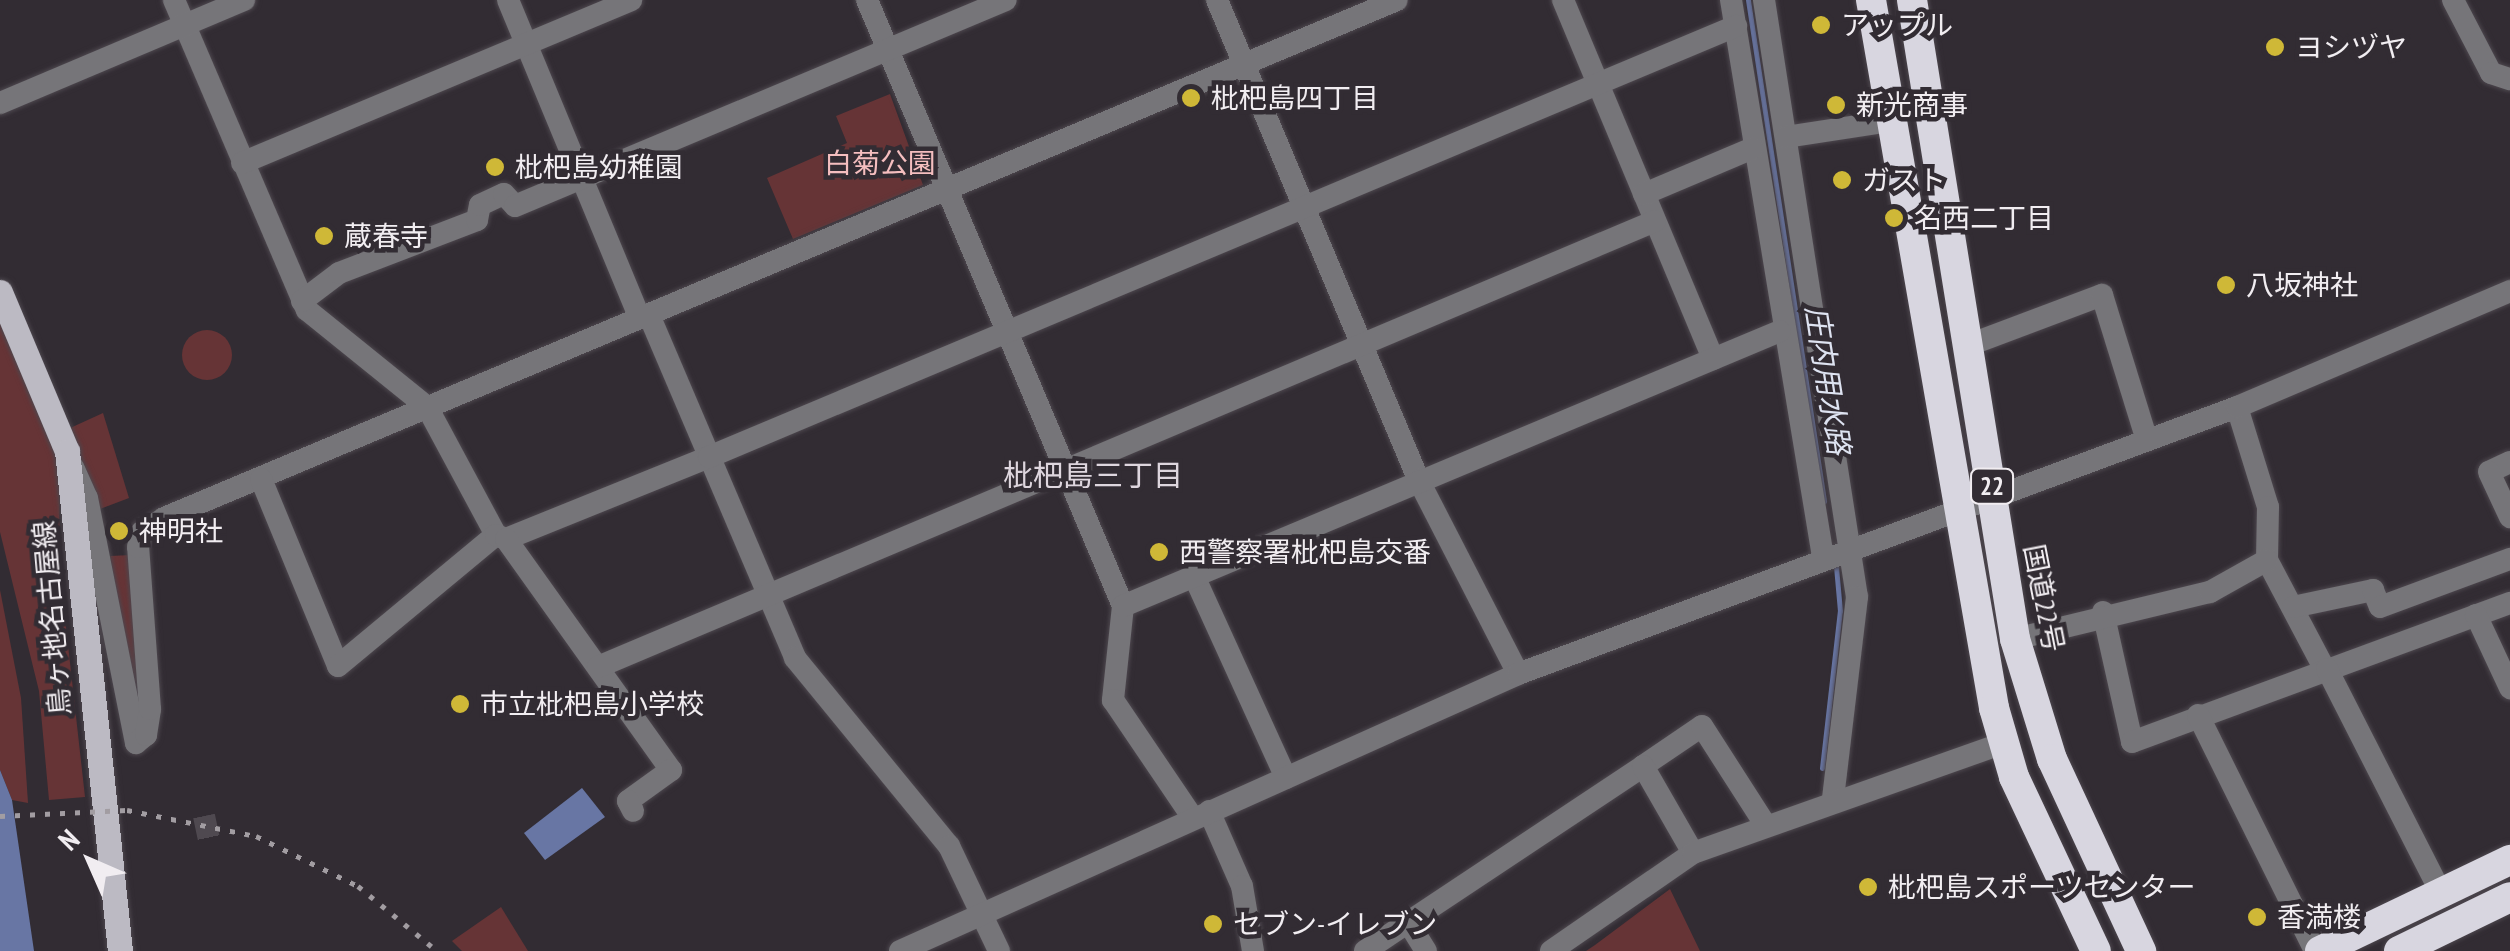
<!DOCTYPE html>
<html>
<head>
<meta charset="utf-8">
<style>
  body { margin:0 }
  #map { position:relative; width:2510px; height:951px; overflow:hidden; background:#322c33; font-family:"PT Sans Narrow","Noto Sans JP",sans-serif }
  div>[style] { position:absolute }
  .green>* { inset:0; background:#663436 }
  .round { border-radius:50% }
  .water>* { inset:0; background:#6876a4 }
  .stream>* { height:5px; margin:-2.5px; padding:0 2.5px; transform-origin:2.5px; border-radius:2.5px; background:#6876a4 }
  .minor-tunnel>* { height:22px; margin-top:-11px; transform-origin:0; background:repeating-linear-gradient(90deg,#4f4950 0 22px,transparent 0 33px) }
  .roads { filter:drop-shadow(0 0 2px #4d474e) drop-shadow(0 0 2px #4d474e) }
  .minor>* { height:22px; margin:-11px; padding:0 11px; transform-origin:11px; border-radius:11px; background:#767579 }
  .major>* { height:25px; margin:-12.5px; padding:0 12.5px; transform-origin:12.5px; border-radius:12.5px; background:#bcbac3 }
  .highway>* { height:30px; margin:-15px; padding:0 15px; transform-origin:15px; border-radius:15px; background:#d8d6e0 }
  .rail>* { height:5px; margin-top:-2.5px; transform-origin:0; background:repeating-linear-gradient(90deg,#a29da2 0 5px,transparent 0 15px) }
  .dots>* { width:28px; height:28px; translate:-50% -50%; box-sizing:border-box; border:5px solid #322c33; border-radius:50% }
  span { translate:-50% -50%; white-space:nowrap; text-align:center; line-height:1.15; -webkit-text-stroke:9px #322c33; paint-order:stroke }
  .shield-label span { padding:2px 8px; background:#322c33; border:2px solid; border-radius:8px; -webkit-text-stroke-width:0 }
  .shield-label { font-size:25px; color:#f1edf1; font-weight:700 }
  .poi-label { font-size:28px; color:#f1edf1 }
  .left { translate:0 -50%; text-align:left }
  .park-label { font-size:28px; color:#f4bebf }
  .street-label { font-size:28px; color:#f1edf1 }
  .water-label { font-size:30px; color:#dee3f1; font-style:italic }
  .neighbourhood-label { font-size:30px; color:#ded6de }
  .north { position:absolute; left:40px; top:811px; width:100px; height:100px; -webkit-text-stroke:8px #322c33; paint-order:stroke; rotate:315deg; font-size:28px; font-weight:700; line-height:40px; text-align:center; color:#f1edf1 }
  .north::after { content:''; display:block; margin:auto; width:35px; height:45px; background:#f1edf1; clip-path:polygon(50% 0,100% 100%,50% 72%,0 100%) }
</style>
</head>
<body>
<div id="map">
  <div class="green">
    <i style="clip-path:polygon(890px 94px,923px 185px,793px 239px,767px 178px,847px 143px,836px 116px)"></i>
    <i style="clip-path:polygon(0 317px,60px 460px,59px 564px,85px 797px,49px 800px,39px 691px,0 532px)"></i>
    <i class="round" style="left:182px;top:330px;width:50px;height:50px"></i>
    <i style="clip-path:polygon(103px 413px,129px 498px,100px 509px,68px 429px)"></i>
    <i style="clip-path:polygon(131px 555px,141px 717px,110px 556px)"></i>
    <i style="clip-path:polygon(0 590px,21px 698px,28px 803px,12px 800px,0 770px)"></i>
    <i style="clip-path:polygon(1670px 889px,1700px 951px,1586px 951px,1595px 945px)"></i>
    <i style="clip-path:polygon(501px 907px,528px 951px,462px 951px,452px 941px)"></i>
  </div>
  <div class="water">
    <i style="clip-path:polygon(0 770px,12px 800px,34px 951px,0 951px)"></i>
    <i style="clip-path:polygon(582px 788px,605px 817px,545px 860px,524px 833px)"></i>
  </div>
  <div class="stream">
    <i style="left:1748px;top:0;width:507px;rotate:81.37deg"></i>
    <i style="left:1822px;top:768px;width:158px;rotate:-83.5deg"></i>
    <i style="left:1840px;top:611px;width:45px;rotate:-95.1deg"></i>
  </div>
  <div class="minor-tunnel">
    <i style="left:204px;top:816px;width:25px;rotate:78deg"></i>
  </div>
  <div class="roads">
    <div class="minor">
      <i style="left:174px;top:0;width:337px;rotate:66.8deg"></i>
      <i style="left:307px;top:310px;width:154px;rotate:38.9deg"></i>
      <i style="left:427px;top:407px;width:145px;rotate:61.7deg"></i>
      <i style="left:508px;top:0;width:344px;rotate:67.5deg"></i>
      <i style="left:867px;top:0;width:658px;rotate:67.1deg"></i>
      <i style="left:1123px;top:606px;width:95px;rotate:96.1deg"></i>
      <i style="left:1113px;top:700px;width:143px;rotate:55.9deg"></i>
      <i style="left:1217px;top:0;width:522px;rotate:67.22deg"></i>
      <i style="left:1419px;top:481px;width:217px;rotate:62.8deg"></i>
      <i style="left:1563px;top:0;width:389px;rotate:67.3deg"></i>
      <i style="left:1731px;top:0;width:565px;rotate:80.62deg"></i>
      <i style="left:1764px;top:0;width:604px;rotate:81.15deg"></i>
      <i style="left:1857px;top:597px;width:201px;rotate:96.8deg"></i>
      <i style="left:2453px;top:0;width:82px;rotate:62.5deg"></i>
      <i style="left:2491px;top:73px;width:20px;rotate:18deg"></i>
      <i style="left:0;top:103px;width:265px;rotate:-22.9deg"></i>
      <i style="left:1786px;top:137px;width:105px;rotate:-8.7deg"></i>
      <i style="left:242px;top:163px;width:422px;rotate:-22.7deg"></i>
      <i style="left:1644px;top:194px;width:118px;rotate:-22.9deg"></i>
      <i style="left:302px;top:301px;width:46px;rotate:-37.1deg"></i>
      <i style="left:339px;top:273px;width:148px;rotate:-21deg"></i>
      <i style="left:477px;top:220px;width:15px;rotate:-79deg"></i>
      <i style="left:480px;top:205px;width:26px;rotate:-25deg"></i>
      <i style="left:504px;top:194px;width:16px;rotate:47deg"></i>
      <i style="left:515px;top:206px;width:532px;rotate:-22.76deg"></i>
      <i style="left:649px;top:315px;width:373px;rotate:66.9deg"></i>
      <i style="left:795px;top:658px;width:243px;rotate:50.7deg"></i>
      <i style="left:949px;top:846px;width:116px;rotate:64.5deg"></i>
      <i style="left:1969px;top:345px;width:142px;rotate:-20.6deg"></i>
      <i style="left:2102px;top:295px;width:152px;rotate:72.8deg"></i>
      <i style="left:2237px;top:407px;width:105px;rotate:72.8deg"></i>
      <i style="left:2268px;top:507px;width:53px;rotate:91.1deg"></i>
      <i style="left:2267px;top:560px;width:124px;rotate:62.2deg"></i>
      <i style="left:2510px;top:462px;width:23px;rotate:155deg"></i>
      <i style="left:2489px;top:472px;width:50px;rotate:65deg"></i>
      <i style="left:73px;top:467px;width:34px;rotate:66deg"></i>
      <i style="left:87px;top:498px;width:250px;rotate:78.7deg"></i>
      <i style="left:136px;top:743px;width:13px;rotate:-39deg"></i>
      <i style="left:146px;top:735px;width:26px;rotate:-81deg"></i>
      <i style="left:150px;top:709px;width:162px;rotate:-94.2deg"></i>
      <i style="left:138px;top:547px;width:16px;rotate:-75deg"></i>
      <i style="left:142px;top:532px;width:26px;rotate:-32deg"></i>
      <i style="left:164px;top:518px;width:1337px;rotate:-22.79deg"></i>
      <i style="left:261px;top:479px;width:202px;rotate:67.6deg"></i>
      <i style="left:338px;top:666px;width:205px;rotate:-39.7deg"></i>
      <i style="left:496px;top:535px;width:11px;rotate:22deg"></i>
      <i style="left:506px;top:539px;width:219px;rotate:-22deg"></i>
      <i style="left:709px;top:457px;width:1114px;rotate:-22.77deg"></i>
      <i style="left:506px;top:539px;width:284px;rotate:54.5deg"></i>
      <i style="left:671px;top:770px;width:53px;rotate:144.2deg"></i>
      <i style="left:628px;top:801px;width:11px;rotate:63deg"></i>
      <i style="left:1194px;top:576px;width:222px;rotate:65.5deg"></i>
      <i style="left:1123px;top:606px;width:712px;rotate:-22.71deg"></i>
      <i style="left:2293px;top:607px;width:82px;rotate:-12deg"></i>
      <i style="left:2373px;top:590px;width:18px;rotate:68deg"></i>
      <i style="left:2380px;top:607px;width:139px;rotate:-20.3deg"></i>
      <i style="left:2103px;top:612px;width:133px;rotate:77.4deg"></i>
      <i style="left:2132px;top:742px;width:403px;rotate:-20.2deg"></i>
      <i style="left:2476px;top:615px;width:81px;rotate:65deg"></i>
      <i style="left:2015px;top:639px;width:201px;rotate:-13.6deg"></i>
      <i style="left:2210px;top:592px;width:65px;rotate:-29.3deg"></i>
      <i style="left:598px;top:667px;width:1147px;rotate:-22.88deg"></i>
      <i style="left:2327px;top:669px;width:251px;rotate:63deg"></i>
      <i style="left:2198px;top:715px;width:263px;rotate:63.6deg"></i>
      <i style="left:1643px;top:766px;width:71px;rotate:-34.1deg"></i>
      <i style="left:1702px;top:726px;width:117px;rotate:57.3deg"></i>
      <i style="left:1209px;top:811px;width:82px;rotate:66.3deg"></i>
      <i style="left:1242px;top:886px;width:66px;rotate:80.4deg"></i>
      <i style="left:1411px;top:927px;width:28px;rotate:58deg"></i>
      <i style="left:900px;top:951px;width:677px;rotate:-24.14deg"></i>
      <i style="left:1518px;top:674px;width:767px;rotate:-20.37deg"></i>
      <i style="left:2237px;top:407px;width:297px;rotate:-23deg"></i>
      <i style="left:1365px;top:951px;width:334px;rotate:-33.6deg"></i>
      <i style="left:1643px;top:766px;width:100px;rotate:60.1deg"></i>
      <i style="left:1551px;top:951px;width:173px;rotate:-34.6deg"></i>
      <i style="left:1693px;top:853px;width:330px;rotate:-19.5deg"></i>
    </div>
    <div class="major">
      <i style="left:0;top:292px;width:173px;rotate:67.2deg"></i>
      <i style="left:67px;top:451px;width:503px;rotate:83.95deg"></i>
    </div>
    <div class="highway">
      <i style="left:1871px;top:0;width:719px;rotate:80.14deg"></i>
      <i style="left:1994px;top:708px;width:72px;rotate:73.8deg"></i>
      <i style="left:2014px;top:777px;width:192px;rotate:64.8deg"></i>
      <i style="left:1912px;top:0;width:647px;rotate:80.84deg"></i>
      <i style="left:2015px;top:639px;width:126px;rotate:72.9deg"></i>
      <i style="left:2052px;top:759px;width:212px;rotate:65.1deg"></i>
      <i style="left:2320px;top:951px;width:211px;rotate:-25.6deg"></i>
      <i style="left:2399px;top:951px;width:123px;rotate:-25.9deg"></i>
    </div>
  </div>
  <div class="rail">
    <i style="left:0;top:816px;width:127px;rotate:-2.7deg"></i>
    <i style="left:127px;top:810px;width:132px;rotate:11.4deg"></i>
    <i style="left:256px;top:836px;width:114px;rotate:26.1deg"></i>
    <i style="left:358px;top:886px;width:102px;rotate:39.4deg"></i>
  </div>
  <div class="dots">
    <i style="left:1821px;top:25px;background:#cfb837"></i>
    <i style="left:2275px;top:47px;background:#cfb837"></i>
    <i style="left:1191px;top:98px;background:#cfb837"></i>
    <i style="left:1836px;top:105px;background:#cfb837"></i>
    <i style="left:495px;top:167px;background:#cfb837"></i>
    <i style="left:1842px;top:180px;background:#cfb837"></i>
    <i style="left:1894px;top:218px;background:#cfb837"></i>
    <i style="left:324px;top:236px;background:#cfb837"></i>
    <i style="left:2226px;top:285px;background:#cfb837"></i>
    <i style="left:119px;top:531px;background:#cfb837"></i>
    <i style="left:1159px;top:552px;background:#cfb837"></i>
    <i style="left:460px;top:704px;background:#cfb837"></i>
    <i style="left:1868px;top:887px;background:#cfb837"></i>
    <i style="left:2257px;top:917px;background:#cfb837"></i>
    <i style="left:1213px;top:924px;background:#cfb837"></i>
  </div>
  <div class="shield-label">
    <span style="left:1992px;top:486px">22</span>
  </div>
  <div class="poi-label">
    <span class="left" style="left:1841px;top:25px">アップル</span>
    <span class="left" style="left:2295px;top:47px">ヨシヅヤ</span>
    <span class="left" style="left:1211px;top:98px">枇杷島四丁目</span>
    <span class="left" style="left:1856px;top:105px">新光商事</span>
    <span class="left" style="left:515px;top:167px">枇杷島幼稚園</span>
    <span class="left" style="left:1862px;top:180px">ガスト</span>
    <span class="left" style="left:1914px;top:218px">名西二丁目</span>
    <span class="left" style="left:344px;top:236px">蔵春寺</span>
    <span class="left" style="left:2246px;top:285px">八坂神社</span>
    <span class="left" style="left:139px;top:531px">神明社</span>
    <span class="left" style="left:1179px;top:552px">西警察署枇杷島交番</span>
    <span class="left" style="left:480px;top:704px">市立枇杷島小学校</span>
    <span class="left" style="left:1888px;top:887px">枇杷島スポーツセンター</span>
    <span class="left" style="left:2277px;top:917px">香満楼</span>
    <span class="left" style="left:1233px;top:924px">セブン-イレブン</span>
  </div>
  <div class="park-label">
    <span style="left:880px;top:163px">白菊公園</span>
  </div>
  <div class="street-label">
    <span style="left:2044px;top:598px;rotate:79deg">国道22号</span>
    <span style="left:52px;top:618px;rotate:-95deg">鳥ヶ地名古屋線</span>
  </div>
  <div class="water-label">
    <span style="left:1828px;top:380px;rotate:81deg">庄内用水路</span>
  </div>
  <div class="neighbourhood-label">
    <span style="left:1093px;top:475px">枇杷島三丁目</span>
  </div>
  <div class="north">N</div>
</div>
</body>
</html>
